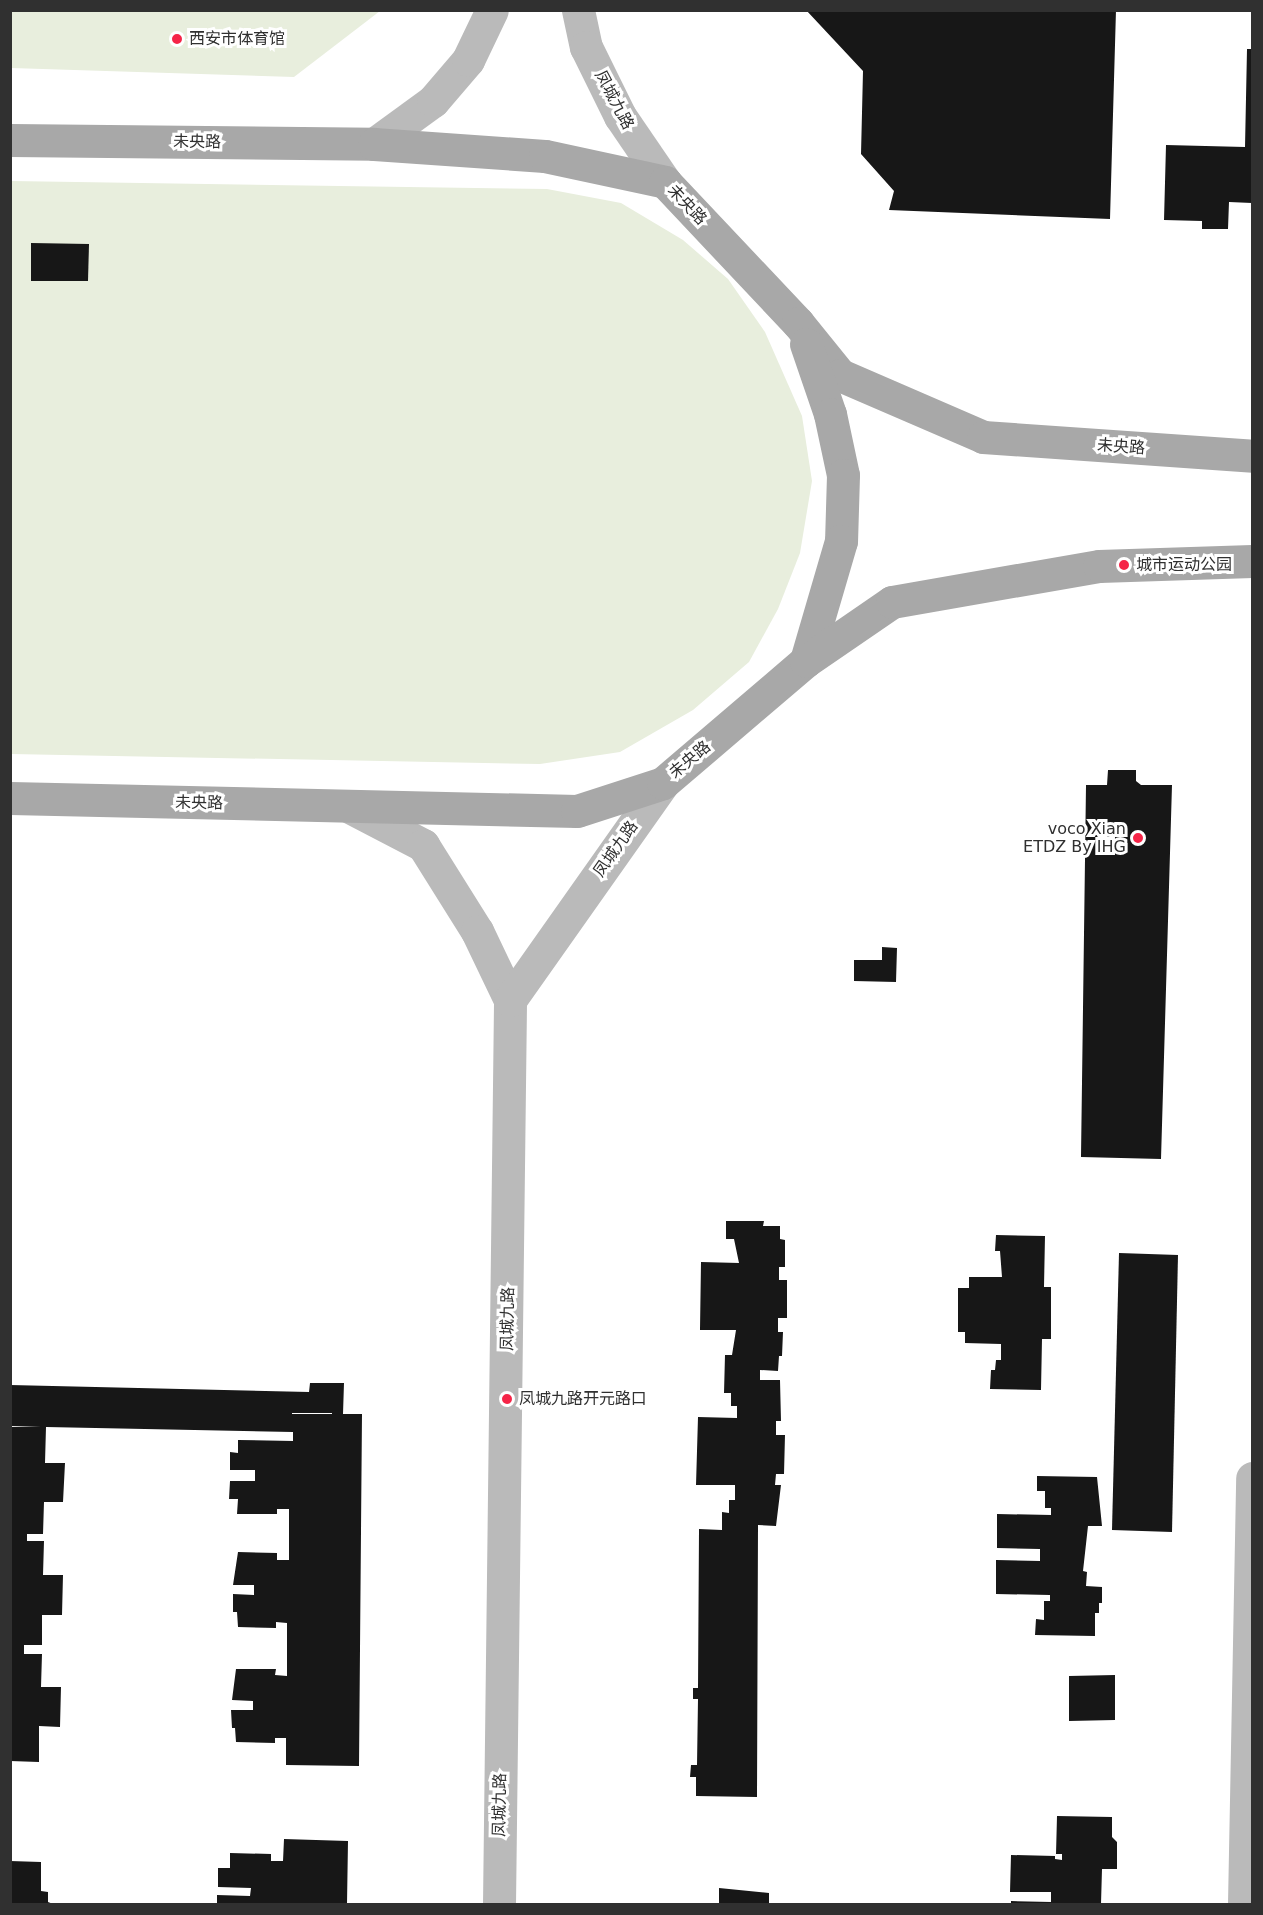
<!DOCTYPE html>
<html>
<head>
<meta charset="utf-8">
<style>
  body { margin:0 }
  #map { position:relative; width:1263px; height:1915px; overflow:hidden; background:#fff; font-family:"DejaVu Sans","Noto Sans SC",sans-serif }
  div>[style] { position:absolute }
  .green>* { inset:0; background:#e8eedd }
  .building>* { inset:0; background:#171717 }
  .secondary>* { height:33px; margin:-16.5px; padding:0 16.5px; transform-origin:16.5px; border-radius:16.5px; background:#bababa }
  .primary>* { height:33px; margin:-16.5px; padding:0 16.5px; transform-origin:16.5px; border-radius:16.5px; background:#a8a8a8 }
  .dots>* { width:16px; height:16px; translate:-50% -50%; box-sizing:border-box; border:3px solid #fff; border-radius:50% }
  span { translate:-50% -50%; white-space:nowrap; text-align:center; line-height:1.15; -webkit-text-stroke:6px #fff; paint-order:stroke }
  .poi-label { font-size:16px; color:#303030 }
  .left { translate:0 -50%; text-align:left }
  .right { translate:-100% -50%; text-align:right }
  .street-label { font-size:16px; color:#303030 }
  .frame { position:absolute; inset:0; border:12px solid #303030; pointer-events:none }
</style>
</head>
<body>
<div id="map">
  <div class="green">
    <i style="clip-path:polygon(11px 10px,380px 10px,380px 11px,294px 77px,11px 68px)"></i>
    <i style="clip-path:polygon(11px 181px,547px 189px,621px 203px,683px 240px,728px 279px,765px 332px,802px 416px,812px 481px,800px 553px,778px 609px,749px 662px,693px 710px,620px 752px,540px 764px,11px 754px)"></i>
  </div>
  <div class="building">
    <i style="clip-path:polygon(806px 10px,1116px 10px,1110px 219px,889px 210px,894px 191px,861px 154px,863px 71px)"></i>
    <i style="clip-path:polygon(1247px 49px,1252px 49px,1252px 203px,1229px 202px,1228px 229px,1202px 229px,1202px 221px,1164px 220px,1166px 145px,1245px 147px)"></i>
    <i style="clip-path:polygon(31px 243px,89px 244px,88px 281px,31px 281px)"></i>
    <i style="clip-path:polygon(1108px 770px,1136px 770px,1136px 781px,1141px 785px,1172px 785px,1161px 1159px,1081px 1157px,1086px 785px,1107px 785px)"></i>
    <i style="clip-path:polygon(882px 947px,897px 948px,896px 982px,854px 981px,854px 960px,882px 960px)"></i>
    <i style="clip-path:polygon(726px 1221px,764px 1221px,763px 1226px,780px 1226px,780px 1239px,785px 1240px,785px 1267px,779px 1267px,779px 1280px,787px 1280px,787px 1318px,778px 1318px,778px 1332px,783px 1332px,782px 1356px,779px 1356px,778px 1371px,760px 1370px,760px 1380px,780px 1380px,781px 1421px,776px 1421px,776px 1435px,785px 1435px,784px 1474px,776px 1474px,775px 1485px,781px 1485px,776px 1526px,758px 1525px,757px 1797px,696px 1796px,696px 1777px,690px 1777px,691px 1765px,697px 1765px,698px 1699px,693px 1699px,693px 1688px,698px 1688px,699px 1529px,722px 1530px,722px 1512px,729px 1513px,729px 1500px,735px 1500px,735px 1485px,696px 1485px,698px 1417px,737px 1418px,737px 1406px,731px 1406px,731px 1393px,724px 1393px,725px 1355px,732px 1355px,736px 1330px,700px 1330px,701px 1262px,739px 1263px,734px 1239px,726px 1239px)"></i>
    <i style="clip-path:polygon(996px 1235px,1045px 1236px,1044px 1287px,1051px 1287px,1051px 1339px,1042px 1339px,1041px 1390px,990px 1389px,991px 1370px,995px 1370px,996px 1360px,1001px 1360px,1001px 1344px,965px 1343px,965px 1332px,958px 1332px,958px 1288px,969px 1288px,969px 1277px,1002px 1277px,1000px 1251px,995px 1251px)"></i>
    <i style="clip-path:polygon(1119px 1253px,1178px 1255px,1172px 1532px,1112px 1530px)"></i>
    <i style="clip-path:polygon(evenodd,310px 1383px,344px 1383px,343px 1414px,362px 1414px,359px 1766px,286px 1765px,286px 1738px,275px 1738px,275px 1743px,236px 1742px,235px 1728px,232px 1728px,231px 1710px,253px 1710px,253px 1701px,232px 1700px,236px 1669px,276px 1669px,275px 1675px,287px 1676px,287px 1623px,276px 1622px,276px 1628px,238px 1627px,237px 1612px,233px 1612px,233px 1594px,254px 1595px,254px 1585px,233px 1585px,238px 1552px,277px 1553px,277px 1560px,289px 1560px,289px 1509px,277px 1509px,277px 1514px,237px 1514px,238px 1499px,229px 1499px,230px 1481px,255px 1481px,255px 1470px,230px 1470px,230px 1452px,238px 1453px,238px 1440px,293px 1441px,293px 1432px,46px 1427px,45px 1463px,65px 1463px,63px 1502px,44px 1502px,43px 1534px,27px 1534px,27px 1541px,44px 1541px,43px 1575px,63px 1575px,62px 1615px,42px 1615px,42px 1645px,24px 1645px,24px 1654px,42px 1654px,41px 1687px,61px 1687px,60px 1727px,39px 1726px,39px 1762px,10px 1761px,10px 1427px,41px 1427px,10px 1426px,10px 1385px,309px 1392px,310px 1383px,292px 1413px,332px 1413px,332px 1414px,292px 1414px,292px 1413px)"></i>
    <i style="clip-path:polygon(1037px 1476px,1097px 1477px,1102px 1526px,1088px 1526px,1083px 1571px,1087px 1572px,1086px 1586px,1102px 1587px,1102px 1603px,1099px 1603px,1099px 1613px,1095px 1613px,1095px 1636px,1035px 1635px,1036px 1619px,1044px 1620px,1044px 1601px,1050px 1601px,1050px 1595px,996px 1594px,996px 1560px,1040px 1561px,1040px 1549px,997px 1548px,997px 1514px,1051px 1515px,1051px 1508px,1045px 1508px,1045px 1491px,1037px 1491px)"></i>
    <i style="clip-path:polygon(1115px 1675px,1115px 1720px,1069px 1721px,1069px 1676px)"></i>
    <i style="clip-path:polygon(1057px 1816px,1112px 1817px,1112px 1837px,1117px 1842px,1117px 1869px,1102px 1869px,1101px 1904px,1011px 1904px,1011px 1901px,1051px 1902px,1051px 1892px,1010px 1892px,1011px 1855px,1055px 1856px,1055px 1859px,1062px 1860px,1062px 1854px,1056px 1854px)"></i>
    <i style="clip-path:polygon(284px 1839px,348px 1841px,347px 1904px,217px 1904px,217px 1895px,250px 1896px,251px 1888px,218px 1887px,218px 1868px,230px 1868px,230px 1853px,271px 1854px,271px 1861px,283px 1861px)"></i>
    <i style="clip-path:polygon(10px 1861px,41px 1862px,41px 1891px,48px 1892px,48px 1902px,53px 1904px,10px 1904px)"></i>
    <i style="clip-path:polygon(719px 1888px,769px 1893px,769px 1904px,719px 1903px)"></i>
  </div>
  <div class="secondary">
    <i style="left:578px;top:10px;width:38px;rotate:78deg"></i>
    <i style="left:586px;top:47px;width:77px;rotate:63.8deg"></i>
    <i style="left:620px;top:116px;width:80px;rotate:55.7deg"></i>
    <i style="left:374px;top:144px;width:73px;rotate:-36.1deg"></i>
    <i style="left:433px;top:101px;width:54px;rotate:-49.5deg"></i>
    <i style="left:468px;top:60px;width:55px;rotate:-64.4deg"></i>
    <i style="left:348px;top:806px;width:85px;rotate:27.5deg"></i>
    <i style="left:423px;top:845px;width:102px;rotate:57.9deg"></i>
    <i style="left:477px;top:931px;width:76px;rotate:64.4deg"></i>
    <i style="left:499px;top:1904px;width:904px;rotate:-89.3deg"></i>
    <i style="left:510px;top:1000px;width:266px;rotate:-54.8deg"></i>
    <i style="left:1244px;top:1904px;width:426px;rotate:-88.9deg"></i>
  </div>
  <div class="primary">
    <i style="left:10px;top:140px;width:364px;rotate:0.6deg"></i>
    <i style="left:374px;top:144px;width:171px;rotate:4deg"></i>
    <i style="left:545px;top:156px;width:123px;rotate:12.2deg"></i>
    <i style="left:665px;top:182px;width:194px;rotate:46.7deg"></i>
    <i style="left:798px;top:323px;width:67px;rotate:51.1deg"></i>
    <i style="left:840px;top:375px;width:156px;rotate:23.4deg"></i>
    <i style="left:983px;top:437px;width:270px;rotate:4deg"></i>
    <i style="left:806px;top:344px;width:74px;rotate:71.1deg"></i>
    <i style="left:830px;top:414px;width:62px;rotate:78deg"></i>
    <i style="left:843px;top:475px;width:66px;rotate:91.7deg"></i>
    <i style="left:841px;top:541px;width:125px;rotate:106.3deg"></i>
    <i style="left:10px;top:798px;width:567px;rotate:1.31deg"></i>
    <i style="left:577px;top:811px;width:90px;rotate:-18deg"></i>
    <i style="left:663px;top:783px;width:188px;rotate:-40.5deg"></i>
    <i style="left:806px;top:661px;width:104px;rotate:-34.5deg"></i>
    <i style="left:892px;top:602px;width:210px;rotate:-9.9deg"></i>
    <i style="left:1099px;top:566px;width:153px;rotate:-1.9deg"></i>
  </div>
  <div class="dots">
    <i style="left:177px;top:39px;background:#f52447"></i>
    <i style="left:1124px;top:565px;background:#f52447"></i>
    <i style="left:1138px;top:838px;background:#f52447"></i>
    <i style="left:507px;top:1399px;background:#f52447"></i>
  </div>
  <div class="poi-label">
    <span class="left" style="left:189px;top:39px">西安市体育馆</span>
    <span class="left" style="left:1136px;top:565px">城市运动公园</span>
    <span class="right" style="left:1126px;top:838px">voco Xian<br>ETDZ By IHG</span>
    <span class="left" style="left:519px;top:1399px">凤城九路开元路口</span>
  </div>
  <div class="street-label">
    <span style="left:614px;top:100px;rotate:62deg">凤城九路</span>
    <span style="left:197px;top:142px;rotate:1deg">未央路</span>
    <span style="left:687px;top:205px;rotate:47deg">未央路</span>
    <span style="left:1121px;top:447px;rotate:4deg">未央路</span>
    <span style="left:690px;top:760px;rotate:-40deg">未央路</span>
    <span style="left:199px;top:803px;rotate:1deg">未央路</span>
    <span style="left:616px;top:849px;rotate:-55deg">凤城九路</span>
    <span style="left:508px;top:1319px;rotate:-89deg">凤城九路</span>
    <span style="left:500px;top:1805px;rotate:-89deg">凤城九路</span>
  </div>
  <div class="frame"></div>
</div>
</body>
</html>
